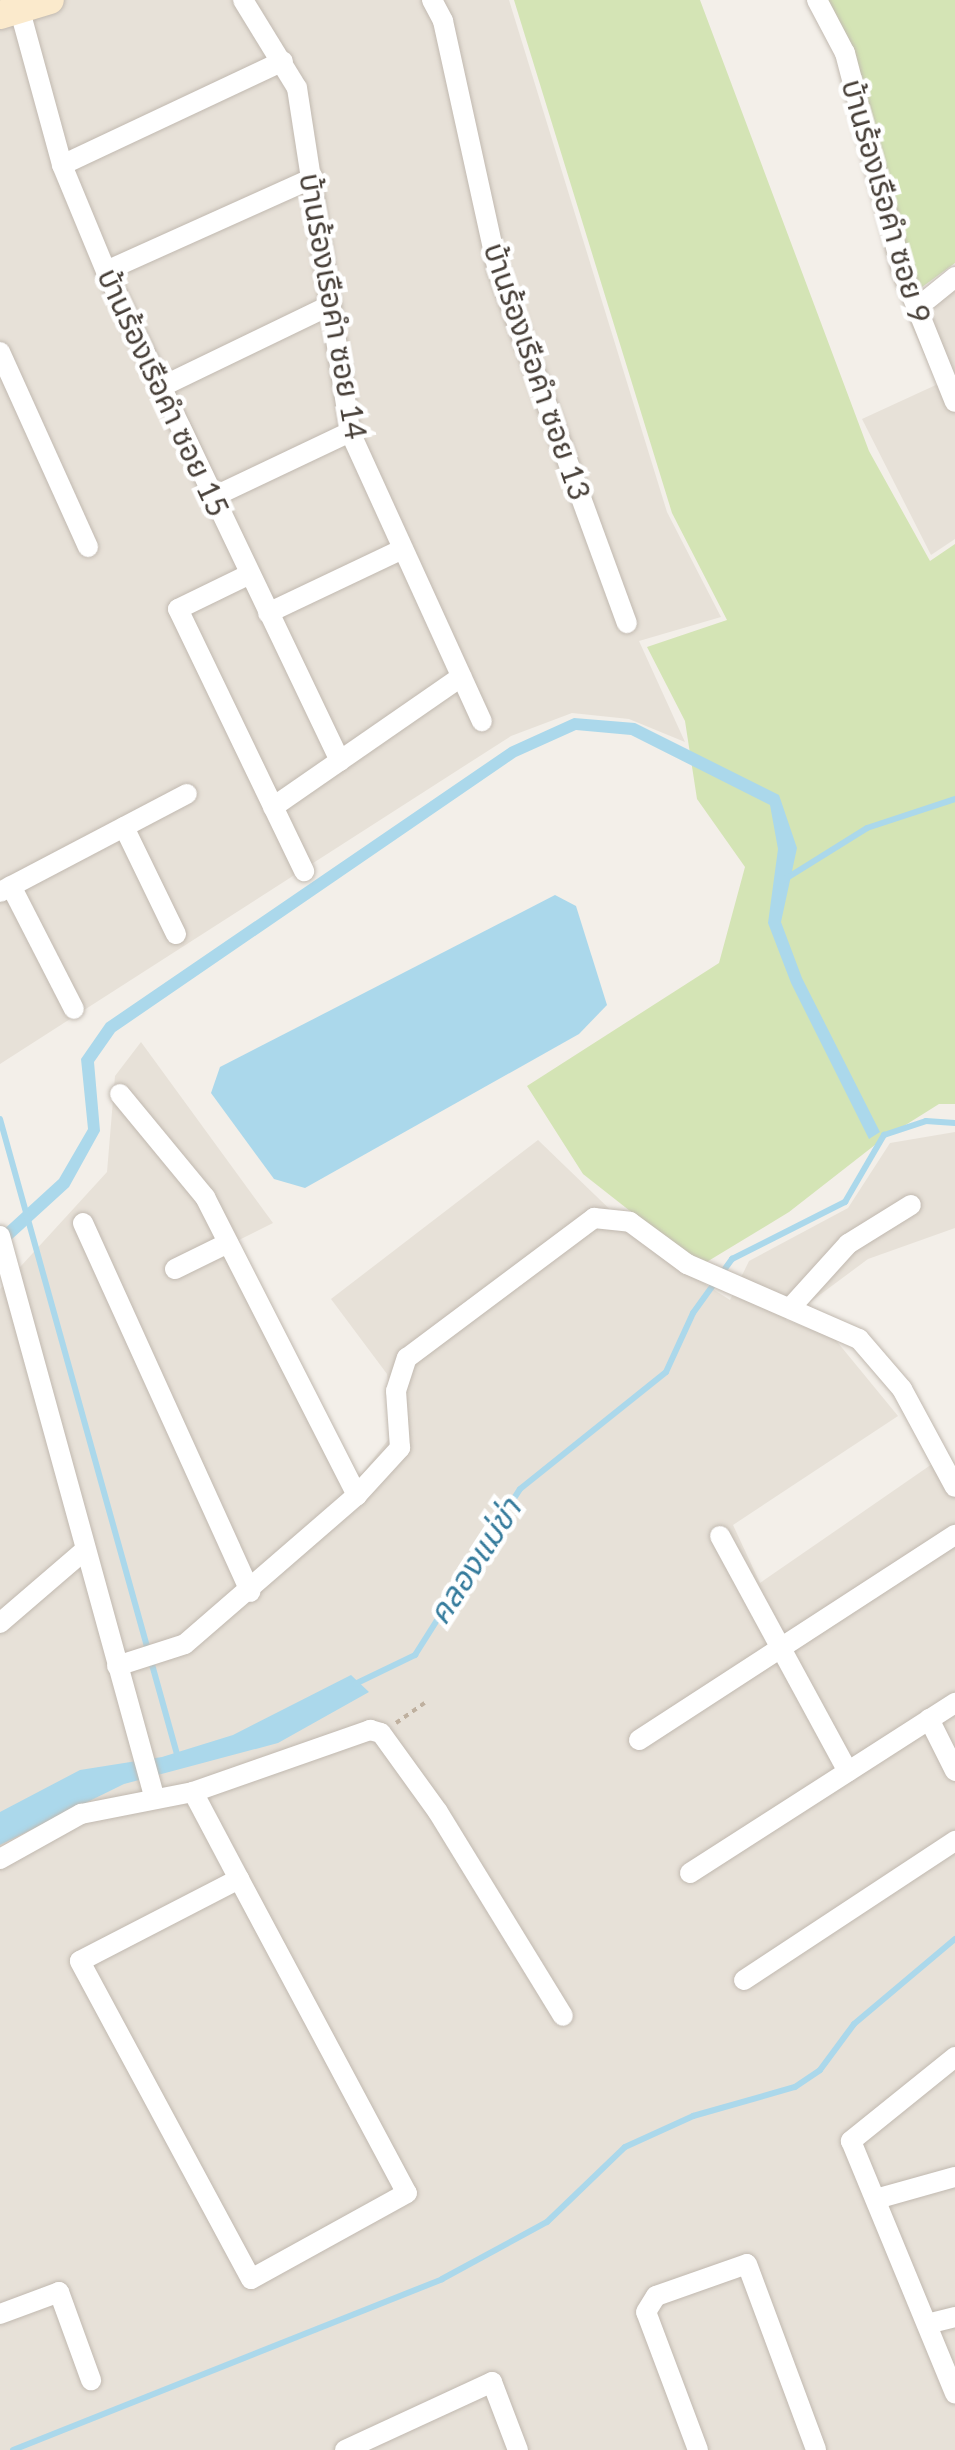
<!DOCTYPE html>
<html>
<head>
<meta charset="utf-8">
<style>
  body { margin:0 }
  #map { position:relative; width:955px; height:2450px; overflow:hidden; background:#f3efe9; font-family:Lato,"Noto Sans Thai",sans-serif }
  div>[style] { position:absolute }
  .residential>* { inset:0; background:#e7e1d8 }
  .green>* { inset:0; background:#d4e4b5 }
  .water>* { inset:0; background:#abd8eb }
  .stream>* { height:6px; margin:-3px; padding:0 3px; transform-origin:3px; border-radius:3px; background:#abd8eb }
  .path>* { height:4px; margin-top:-2px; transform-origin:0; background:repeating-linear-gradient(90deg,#bfb09f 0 5px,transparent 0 10px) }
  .roads { filter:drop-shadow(0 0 2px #c1b9b0) drop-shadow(0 0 2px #c1b9b0) }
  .street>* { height:20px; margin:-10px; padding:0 10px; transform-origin:10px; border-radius:10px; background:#fff }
  .secondary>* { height:28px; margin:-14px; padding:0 14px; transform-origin:14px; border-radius:14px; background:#fbeacc }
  span { translate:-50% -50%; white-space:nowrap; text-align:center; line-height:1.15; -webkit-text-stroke:9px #fff; paint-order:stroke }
  .street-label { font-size:30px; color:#473f38 }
  .water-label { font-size:32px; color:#357b9c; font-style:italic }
</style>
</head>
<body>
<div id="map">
  <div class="residential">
    <i style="clip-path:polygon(0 0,509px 0,667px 512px,721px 617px,639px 641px,685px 742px,629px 719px,572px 713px,511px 736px,0 1064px)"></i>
    <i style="clip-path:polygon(955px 268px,955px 539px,931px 555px,862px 419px,938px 384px,903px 308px)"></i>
    <i style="clip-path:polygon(141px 1042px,273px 1223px,237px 1241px,359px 1477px,395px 1431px,387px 1374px,331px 1299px,538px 1140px,652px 1250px,730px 1300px,749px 1261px,848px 1208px,890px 1143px,955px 1132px,955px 1228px,868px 1259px,786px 1320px,834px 1338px,898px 1416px,733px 1525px,760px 1583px,948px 1453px,955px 1465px,955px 2450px,0 2450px,0 1289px,107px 1172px,115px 1076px)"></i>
  </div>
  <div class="green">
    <i style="clip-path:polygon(514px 0,700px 0,869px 451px,930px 561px,955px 544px,955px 1104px,939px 1104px,880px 1141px,789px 1212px,700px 1266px,583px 1174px,527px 1086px,719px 963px,745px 867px,697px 799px,685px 721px,647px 647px,727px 620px,672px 513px)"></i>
    <i style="clip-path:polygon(826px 0,955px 0,955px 263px,918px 290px,854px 58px)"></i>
  </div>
  <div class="water">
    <i style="clip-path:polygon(574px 718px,635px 723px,779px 795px,797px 848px,781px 922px,802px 978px,880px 1132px,869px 1139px,791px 983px,768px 923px,778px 849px,770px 805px,631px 735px,576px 730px,516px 757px,115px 1032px,94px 1062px,100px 1131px,69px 1187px,0 1250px,0 1233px,59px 1179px,88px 1129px,81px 1059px,106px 1023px,510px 747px)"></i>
    <i style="clip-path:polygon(555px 895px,576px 906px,607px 1005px,579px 1034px,305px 1188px,274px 1179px,211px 1093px,220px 1067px)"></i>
    <i style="clip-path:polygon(351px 1675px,369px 1692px,278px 1743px,124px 1784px,0 1845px,0 1812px,80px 1770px,162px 1757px,233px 1735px)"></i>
  </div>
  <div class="stream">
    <i style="left:782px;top:881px;width:100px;rotate:-31.9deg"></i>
    <i style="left:867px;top:828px;width:93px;rotate:-18.2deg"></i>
    <i style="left:0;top:1119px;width:663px;rotate:74.43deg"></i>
    <i style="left:355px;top:1684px;width:67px;rotate:-25.8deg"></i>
    <i style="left:415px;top:1655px;width:196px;rotate:-57.7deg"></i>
    <i style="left:520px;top:1489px;width:187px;rotate:-38.7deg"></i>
    <i style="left:666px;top:1372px;width:65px;rotate:-65.4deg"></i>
    <i style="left:693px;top:1313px;width:67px;rotate:-54.2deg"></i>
    <i style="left:732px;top:1259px;width:127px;rotate:-26.8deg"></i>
    <i style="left:845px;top:1202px;width:78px;rotate:-59.8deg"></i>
    <i style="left:884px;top:1135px;width:44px;rotate:-18.4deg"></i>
    <i style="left:926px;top:1121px;width:29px;rotate:4deg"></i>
    <i style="left:13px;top:2450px;width:462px;rotate:-21.7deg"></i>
    <i style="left:442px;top:2279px;width:119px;rotate:-28.5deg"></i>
    <i style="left:547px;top:2222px;width:108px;rotate:-43.9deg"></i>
    <i style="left:625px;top:2147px;width:75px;rotate:-24.5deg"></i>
    <i style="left:693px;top:2116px;width:106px;rotate:-15.9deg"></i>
    <i style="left:795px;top:2087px;width:30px;rotate:-34deg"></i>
    <i style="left:820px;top:2070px;width:57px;rotate:-53.5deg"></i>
    <i style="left:854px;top:2024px;width:132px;rotate:-40.1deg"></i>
  </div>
  <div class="path">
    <i style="left:396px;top:1723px;width:35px;rotate:-35deg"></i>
  </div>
  <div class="roads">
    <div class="street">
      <i style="left:243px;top:0;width:103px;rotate:58.5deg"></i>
      <i style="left:297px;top:88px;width:348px;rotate:81.2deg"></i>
      <i style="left:350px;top:432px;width:318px;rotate:65.5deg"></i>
      <i style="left:432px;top:0;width:24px;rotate:62deg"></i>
      <i style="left:443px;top:21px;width:256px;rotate:77.6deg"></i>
      <i style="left:498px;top:271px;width:375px;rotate:69.9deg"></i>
      <i style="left:817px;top:0;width:60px;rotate:62.2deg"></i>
      <i style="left:845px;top:53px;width:225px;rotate:75.3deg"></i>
      <i style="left:902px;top:271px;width:141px;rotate:68deg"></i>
      <i style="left:20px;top:11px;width:160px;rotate:74.7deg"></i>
      <i style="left:62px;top:165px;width:115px;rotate:67.5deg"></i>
      <i style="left:106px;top:271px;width:543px;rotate:64.47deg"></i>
      <i style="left:62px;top:165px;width:244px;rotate:-25.2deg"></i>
      <i style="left:106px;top:271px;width:227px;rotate:-24.2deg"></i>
      <i style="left:928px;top:299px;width:35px;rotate:-39deg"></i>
      <i style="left:0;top:352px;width:214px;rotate:65.7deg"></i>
      <i style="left:161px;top:387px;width:189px;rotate:-25.8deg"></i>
      <i style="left:213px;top:497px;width:152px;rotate:-25.4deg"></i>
      <i style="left:250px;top:574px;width:80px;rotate:154.1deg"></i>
      <i style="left:178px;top:609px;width:291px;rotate:64.3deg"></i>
      <i style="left:268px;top:613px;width:149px;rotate:-25.4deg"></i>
      <i style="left:273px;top:807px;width:229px;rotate:-34.7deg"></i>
      <i style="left:124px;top:827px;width:119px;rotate:64.1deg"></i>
      <i style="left:11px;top:886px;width:138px;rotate:62.9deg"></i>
      <i style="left:0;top:892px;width:211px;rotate:-27.7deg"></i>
      <i style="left:120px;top:1094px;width:134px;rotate:50.5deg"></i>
      <i style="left:205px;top:1197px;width:335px;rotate:63deg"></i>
      <i style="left:83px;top:1223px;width:405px;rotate:65.6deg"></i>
      <i style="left:0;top:1236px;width:581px;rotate:74.62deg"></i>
      <i style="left:175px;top:1269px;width:59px;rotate:-26.1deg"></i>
      <i style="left:792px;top:1306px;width:84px;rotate:-47.9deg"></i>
      <i style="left:848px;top:1244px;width:74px;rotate:-31.8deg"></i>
      <i style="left:720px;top:1536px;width:268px;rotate:61.5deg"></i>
      <i style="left:0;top:1623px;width:112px;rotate:-40.7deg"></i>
      <i style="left:117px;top:1666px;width:71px;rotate:-17.9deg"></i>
      <i style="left:185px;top:1644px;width:228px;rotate:-40.9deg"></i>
      <i style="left:357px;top:1495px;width:64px;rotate:-47.5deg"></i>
      <i style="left:400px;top:1448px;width:57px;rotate:-94deg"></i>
      <i style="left:396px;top:1391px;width:35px;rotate:-72deg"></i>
      <i style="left:407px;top:1358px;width:234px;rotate:-36.8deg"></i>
      <i style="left:594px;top:1218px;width:36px;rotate:6deg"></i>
      <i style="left:630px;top:1222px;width:71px;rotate:36.4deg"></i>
      <i style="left:687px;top:1264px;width:188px;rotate:23.6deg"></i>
      <i style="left:859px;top:1339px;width:66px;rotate:49.3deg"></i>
      <i style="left:902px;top:1389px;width:111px;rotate:61.6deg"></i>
      <i style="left:929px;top:1719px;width:58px;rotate:63.4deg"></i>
      <i style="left:639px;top:1740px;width:377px;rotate:-33deg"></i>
      <i style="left:193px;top:1792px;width:98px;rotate:62.1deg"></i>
      <i style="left:239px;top:1879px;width:356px;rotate:61.9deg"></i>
      <i style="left:407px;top:2193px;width:178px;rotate:151.1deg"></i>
      <i style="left:251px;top:2279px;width:361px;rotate:-118.3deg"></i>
      <i style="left:80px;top:1961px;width:179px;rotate:-27.3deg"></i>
      <i style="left:0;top:1859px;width:93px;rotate:-29.1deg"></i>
      <i style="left:81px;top:1814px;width:114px;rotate:-11.1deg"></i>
      <i style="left:193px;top:1792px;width:188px;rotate:-19.3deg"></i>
      <i style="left:370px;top:1730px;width:11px;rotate:15deg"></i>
      <i style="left:381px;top:1733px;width:97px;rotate:54.2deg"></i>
      <i style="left:438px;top:1812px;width:239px;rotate:58.5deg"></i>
      <i style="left:690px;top:1873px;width:315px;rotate:-32.7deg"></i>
      <i style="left:744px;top:1980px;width:253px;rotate:-33.4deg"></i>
      <i style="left:955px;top:2057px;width:134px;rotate:141.1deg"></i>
      <i style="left:851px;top:2141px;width:273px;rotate:67.6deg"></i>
      <i style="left:876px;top:2199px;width:82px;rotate:-15.6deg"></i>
      <i style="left:0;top:2314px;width:63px;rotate:-20.4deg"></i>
      <i style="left:59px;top:2292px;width:94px;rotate:70deg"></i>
      <i style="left:927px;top:2324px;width:29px;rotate:-14deg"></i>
      <i style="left:345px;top:2450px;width:162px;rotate:-24.8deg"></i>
      <i style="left:492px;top:2382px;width:73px;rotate:69.1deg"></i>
      <i style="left:698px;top:2450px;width:147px;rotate:-110.6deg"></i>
      <i style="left:646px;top:2312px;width:19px;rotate:-58deg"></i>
      <i style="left:656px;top:2296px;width:96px;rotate:-19.4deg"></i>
      <i style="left:747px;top:2264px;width:198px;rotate:69.6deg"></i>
    </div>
    <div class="secondary">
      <i style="left:0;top:15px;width:52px;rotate:-16.7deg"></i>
    </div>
  </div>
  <div class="street-label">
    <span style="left:887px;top:201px;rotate:74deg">บ้านร้องเรือคำ ซอย 9</span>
    <span style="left:334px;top:306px;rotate:80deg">บ้านร้องเรือคำ ซอย 14</span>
    <span style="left:538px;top:371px;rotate:71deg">บ้านร้องเรือคำ ซอย 13</span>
    <span style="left:164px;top:392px;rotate:65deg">บ้านร้องเรือคำ ซอย 15</span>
  </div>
  <div class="water-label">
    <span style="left:474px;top:1561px;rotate:-57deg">คลองแม่ข่า</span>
  </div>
</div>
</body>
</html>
